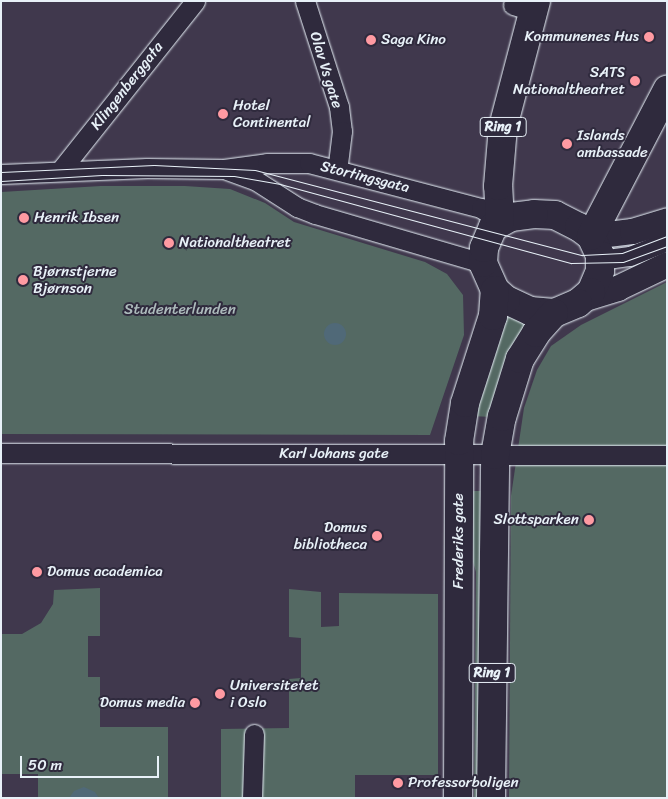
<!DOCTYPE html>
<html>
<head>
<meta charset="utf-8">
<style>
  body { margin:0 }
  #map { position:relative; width:668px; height:799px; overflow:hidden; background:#40384d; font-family:Sriracha,sans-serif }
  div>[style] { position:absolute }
  .green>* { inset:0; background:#546963 }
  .water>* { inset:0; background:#506978 }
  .round { border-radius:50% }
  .roads { filter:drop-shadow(0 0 1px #e8f1f8) drop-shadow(0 0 1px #e8f1f8) }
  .minor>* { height:19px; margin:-9.5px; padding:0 9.5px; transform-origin:9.5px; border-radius:9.5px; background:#2f2a3d }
  .major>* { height:25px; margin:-12.5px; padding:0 12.5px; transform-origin:12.5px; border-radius:12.5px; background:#2f2a3d }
  .highway>* { height:28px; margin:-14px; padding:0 14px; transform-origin:14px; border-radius:14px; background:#2f2a3d }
  .tram>* { height:1px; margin:-0.5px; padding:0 0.5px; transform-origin:0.5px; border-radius:0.5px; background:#e8f1f8 }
  .dots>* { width:14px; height:14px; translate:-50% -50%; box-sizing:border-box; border:2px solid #2f2a3d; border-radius:50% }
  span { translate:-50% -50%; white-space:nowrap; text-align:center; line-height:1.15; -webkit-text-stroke:4px #2f2a3d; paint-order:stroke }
  .shield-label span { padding:1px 4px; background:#2f2a3d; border:1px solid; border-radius:4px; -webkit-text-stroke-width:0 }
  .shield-label { font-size:14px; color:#e8f1f8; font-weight:700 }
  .poi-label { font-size:15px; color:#e8f1f8 }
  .right { translate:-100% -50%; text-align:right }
  .left { translate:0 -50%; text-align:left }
  .street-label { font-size:15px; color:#e8f1f8 }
  .park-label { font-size:15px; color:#adbbbc }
  .frame { position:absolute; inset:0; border:2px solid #e8f1f8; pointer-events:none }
  .scale { position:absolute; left:20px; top:756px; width:139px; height:22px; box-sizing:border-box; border:2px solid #e8f1f8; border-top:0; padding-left:6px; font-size:15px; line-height:18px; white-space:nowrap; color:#e8f1f8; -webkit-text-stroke:4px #2f2a3d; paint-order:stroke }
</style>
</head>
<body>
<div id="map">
  <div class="green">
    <i style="clip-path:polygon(101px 186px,185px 186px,230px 189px,265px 203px,294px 222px,425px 262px,447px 274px,463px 295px,464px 335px,430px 435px,1px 434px,1px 192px)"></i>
    <i style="clip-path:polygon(667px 282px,667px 798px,509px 798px,511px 496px,524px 408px,537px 370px,551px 346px,581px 325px)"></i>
    <i style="clip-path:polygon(505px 315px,525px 324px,492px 417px,471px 416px)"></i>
    <i style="clip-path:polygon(469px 491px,484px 491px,482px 798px,474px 798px,476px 572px,468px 545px)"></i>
    <i style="clip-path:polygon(100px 588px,100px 636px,88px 636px,88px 677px,100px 677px,100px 727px,168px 727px,168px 798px,38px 798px,38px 774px,1px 774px,1px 634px,22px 634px,41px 623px,53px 604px,54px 590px)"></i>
    <i style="clip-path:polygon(289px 589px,321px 592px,321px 627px,339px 626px,339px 593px,438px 594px,438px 775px,355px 775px,355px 798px,221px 798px,221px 729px,289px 728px,289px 679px,301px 678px,301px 638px,289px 637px)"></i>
  </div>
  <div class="water">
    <i class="round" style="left:324px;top:323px;width:22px;height:22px"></i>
    <i style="clip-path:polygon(84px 787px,95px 792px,99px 798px,69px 798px,74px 791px)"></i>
  </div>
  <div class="roads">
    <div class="minor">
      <i style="left:305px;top:1px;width:111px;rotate:72.2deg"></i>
      <i style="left:339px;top:107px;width:24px;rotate:83deg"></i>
      <i style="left:342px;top:131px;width:39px;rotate:97deg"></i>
      <i style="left:513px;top:5px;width:21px;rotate:17deg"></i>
      <i style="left:227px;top:170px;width:30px;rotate:20deg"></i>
      <i style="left:255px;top:180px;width:50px;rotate:32.7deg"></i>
      <i style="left:297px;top:207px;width:19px;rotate:21deg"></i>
      <i style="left:315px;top:214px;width:175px;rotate:16.3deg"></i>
      <i style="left:60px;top:171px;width:217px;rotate:-51.5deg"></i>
      <i style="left:1px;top:174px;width:146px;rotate:-2.4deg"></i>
      <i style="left:147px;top:168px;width:77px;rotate:0.7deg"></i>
      <i style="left:224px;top:169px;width:43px;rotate:-7.9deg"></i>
      <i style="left:267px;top:163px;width:42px"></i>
      <i style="left:309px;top:163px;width:178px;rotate:14.7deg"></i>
      <i style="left:481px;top:208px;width:23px;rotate:34deg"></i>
      <i style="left:600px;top:260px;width:30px;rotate:-8deg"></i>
      <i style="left:630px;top:256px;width:40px;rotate:-22deg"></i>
      <i style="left:1px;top:453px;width:666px;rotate:0.17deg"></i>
      <i style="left:252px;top:798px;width:64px;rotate:-88.2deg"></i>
    </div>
    <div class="major">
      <i style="left:591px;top:236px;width:41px;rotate:-7deg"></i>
      <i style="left:632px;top:231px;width:37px;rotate:-17deg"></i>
      <i style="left:585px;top:298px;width:34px;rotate:-17deg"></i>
      <i style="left:617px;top:288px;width:55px;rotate:-25.6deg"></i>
    </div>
    <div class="highway">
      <i style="left:534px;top:214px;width:21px;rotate:3deg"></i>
      <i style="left:555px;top:215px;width:27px;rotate:27deg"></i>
      <i style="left:579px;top:227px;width:15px;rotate:37deg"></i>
      <i style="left:591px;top:236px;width:21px;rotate:65deg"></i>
      <i style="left:600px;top:255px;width:16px;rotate:90deg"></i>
      <i style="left:600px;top:271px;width:23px;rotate:113deg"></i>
      <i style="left:591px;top:292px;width:17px;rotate:140deg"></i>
      <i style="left:578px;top:303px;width:26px;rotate:157deg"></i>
      <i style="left:554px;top:313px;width:24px;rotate:-175deg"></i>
      <i style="left:530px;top:311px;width:26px;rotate:-155deg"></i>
      <i style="left:506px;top:300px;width:15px;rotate:-138deg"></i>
      <i style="left:495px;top:290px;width:30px;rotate:-114deg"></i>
      <i style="left:483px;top:263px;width:15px;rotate:-86deg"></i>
      <i style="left:484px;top:248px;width:23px;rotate:-67deg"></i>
      <i style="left:493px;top:227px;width:21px;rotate:-29deg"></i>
      <i style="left:511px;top:217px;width:23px;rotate:-7deg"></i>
      <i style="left:500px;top:221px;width:35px;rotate:-93deg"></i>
      <i style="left:498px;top:186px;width:59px;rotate:-85.2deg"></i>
      <i style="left:503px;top:127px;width:130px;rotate:-75.3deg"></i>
      <i style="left:591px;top:236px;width:165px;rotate:-62.5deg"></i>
      <i style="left:458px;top:798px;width:357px;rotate:-89.8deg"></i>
      <i style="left:459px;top:441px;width:38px;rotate:-81deg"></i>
      <i style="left:465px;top:403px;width:91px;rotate:-72.2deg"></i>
      <i style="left:493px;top:316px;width:26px;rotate:-86deg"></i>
      <i style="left:491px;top:798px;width:343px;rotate:-89.3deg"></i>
      <i style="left:495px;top:455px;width:39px;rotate:-80deg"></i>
      <i style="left:502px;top:417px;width:61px;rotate:-72.8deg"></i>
      <i style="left:520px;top:359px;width:31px;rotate:-58deg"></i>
      <i style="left:536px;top:333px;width:27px;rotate:-48deg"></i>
    </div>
  </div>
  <div class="tram">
    <i style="left:1px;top:172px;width:153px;rotate:-2.6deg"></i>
    <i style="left:154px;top:165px;width:101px;rotate:2.8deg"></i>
    <i style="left:255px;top:170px;width:338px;rotate:14.6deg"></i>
    <i style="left:582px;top:255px;width:40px;rotate:-2.9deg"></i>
    <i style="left:622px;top:253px;width:48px;rotate:-20.7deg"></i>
    <i style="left:1px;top:181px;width:101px;rotate:-3.4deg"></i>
    <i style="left:102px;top:175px;width:132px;rotate:0.4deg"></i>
    <i style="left:234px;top:176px;width:47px;rotate:9.9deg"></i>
    <i style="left:280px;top:184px;width:302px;rotate:15.2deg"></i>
    <i style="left:571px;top:263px;width:52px;rotate:-1.1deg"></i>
    <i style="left:623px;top:262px;width:47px;rotate:-20deg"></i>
  </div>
  <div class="dots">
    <i style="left:649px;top:37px;background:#ff9aa2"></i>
    <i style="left:371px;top:40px;background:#ff9aa2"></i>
    <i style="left:635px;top:81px;background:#ff9aa2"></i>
    <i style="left:223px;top:114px;background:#ff9aa2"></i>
    <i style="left:567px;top:144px;background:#ff9aa2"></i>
    <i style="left:24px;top:218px;background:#ff9aa2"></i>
    <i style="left:169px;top:243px;background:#ff9aa2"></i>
    <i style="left:23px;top:280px;background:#ff9aa2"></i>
    <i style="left:589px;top:520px;background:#ff9aa2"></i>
    <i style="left:377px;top:536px;background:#ff9aa2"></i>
    <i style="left:37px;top:572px;background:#ff9aa2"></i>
    <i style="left:220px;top:694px;background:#ff9aa2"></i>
    <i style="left:195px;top:703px;background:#ff9aa2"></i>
    <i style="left:398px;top:783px;background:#ff9aa2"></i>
  </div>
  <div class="shield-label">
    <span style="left:503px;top:127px">Ring 1</span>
    <span style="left:492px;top:673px">Ring 1</span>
  </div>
  <div class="poi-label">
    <span class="right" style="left:639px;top:37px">Kommunenes Hus</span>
    <span class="left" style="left:381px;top:40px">Saga Kino</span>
    <span class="right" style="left:625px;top:81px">SATS<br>Nationaltheatret</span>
    <span class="left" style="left:233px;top:114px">Hotel<br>Continental</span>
    <span class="left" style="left:577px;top:144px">Islands<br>ambassade</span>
    <span class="left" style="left:34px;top:218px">Henrik Ibsen</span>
    <span class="left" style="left:179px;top:243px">Nationaltheatret</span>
    <span class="left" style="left:33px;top:280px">Bjørnstjerne<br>Bjørnson</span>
    <span class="right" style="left:579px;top:520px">Slottsparken</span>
    <span class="right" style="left:367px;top:536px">Domus<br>bibliotheca</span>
    <span class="left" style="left:47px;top:572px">Domus academica</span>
    <span class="left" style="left:230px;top:694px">Universitetet<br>i Oslo</span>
    <span class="right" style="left:185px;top:703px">Domus media</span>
    <span class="left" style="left:408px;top:783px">Professorboligen</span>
  </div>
  <div class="street-label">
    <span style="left:326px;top:70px;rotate:73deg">Olav Vs gate</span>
    <span style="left:127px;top:86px;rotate:-52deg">Klingenberggata</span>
    <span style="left:365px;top:177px;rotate:14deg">Stortingsgata</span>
    <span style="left:334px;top:454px">Karl Johans gate</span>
    <span style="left:459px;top:541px;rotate:-90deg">Frederiks gate</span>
  </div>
  <div class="park-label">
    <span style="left:180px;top:310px">Studenterlunden</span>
  </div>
  <div class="frame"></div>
  <div class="scale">50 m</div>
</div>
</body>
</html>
